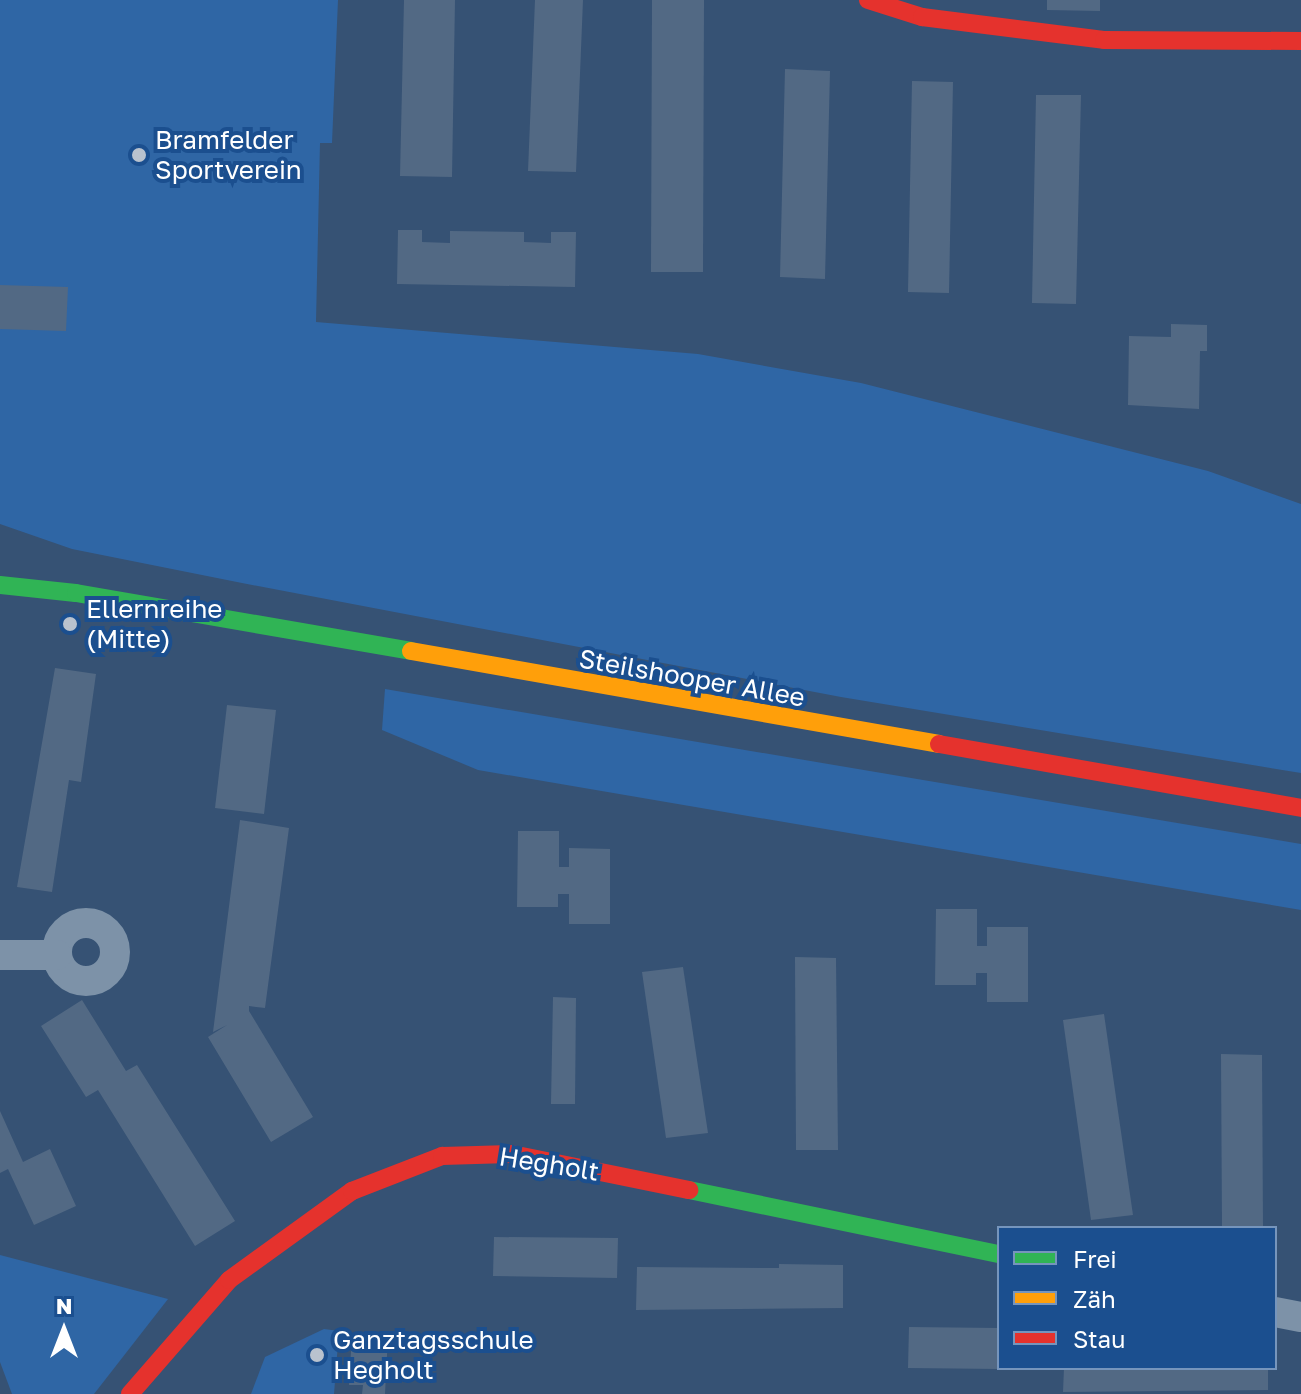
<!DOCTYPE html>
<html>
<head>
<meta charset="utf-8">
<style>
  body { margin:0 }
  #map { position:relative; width:1301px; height:1394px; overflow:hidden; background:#365274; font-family:"Golos Text",sans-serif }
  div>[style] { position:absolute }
  .green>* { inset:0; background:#2f66a5 }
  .building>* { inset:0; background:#526984 }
  .street>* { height:30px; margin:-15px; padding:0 15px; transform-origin:15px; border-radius:15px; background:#7d92a8 }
  .street>.ring { margin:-15px; padding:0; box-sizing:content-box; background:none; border:30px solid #7d92a8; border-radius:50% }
  .fast>* { height:18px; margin:-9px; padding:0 9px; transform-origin:9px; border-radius:9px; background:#30b455 }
  .slow>* { height:18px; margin:-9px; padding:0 9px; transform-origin:9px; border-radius:9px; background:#ff9f0a }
  .jam>* { height:18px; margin:-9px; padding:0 9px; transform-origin:9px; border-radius:9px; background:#e5322d }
  .dots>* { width:22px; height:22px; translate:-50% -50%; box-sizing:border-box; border:4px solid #1b4f8f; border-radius:50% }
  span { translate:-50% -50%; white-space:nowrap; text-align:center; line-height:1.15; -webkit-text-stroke:8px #1b4f8f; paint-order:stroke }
  .poi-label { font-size:26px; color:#fff }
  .left { translate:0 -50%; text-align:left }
  .street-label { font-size:26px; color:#fff }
  .legend { position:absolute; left:997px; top:1226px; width:280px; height:144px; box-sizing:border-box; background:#1b4f8f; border:2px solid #7695bc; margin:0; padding:10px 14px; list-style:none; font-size:24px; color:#fff }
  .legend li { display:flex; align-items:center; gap:16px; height:40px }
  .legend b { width:40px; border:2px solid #7695bc }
  .north { position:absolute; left:24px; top:1290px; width:80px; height:80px; -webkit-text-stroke:6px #1b4f8f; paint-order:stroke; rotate:0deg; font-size:22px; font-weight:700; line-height:32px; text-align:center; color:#fff }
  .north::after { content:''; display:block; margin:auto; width:28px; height:36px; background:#fff; clip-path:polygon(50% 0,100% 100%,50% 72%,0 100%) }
</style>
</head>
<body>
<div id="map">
  <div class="green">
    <i style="clip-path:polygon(0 0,338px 0,332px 143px,320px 143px,316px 322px,698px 354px,861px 383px,1208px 471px,1301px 504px,1301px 773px,841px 697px,242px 583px,72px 549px,0 524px)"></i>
    <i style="clip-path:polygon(385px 689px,1301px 844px,1301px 910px,478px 770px,382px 730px)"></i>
    <i style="clip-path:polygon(0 1255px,168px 1299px,94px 1394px,12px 1394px,0 1362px)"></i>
    <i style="clip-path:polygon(324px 1329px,339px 1331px,334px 1394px,251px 1394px,265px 1357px)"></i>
  </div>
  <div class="building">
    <i style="clip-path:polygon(404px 0,455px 0,452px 177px,400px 176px)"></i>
    <i style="clip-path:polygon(535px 0,583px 0,576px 172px,528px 171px)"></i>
    <i style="clip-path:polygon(652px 0,704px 0,703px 272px,651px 272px)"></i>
    <i style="clip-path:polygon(1047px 0,1100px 0,1100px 11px,1047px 10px)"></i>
    <i style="clip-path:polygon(785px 69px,830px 71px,825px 279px,780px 277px)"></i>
    <i style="clip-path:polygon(912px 81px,953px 82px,949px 293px,908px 292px)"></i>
    <i style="clip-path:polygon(1036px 95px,1081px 95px,1076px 304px,1032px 303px)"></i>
    <i style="clip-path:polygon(398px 230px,422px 230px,422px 242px,450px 243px,450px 231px,524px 232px,524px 242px,551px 243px,551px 232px,576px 232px,575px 287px,397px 284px)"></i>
    <i style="clip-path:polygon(0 285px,68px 287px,66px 331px,0 329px)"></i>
    <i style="clip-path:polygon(1171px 324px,1207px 325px,1207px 351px,1200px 351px,1199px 409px,1128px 405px,1129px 336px,1171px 337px)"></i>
    <i style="clip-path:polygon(55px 668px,96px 674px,81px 782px,69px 780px,52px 892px,17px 887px)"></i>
    <i style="clip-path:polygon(227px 705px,276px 710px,264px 814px,215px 808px)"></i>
    <i style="clip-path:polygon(240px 820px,289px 828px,265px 1008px,249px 1006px,249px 1011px,313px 1117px,271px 1142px,208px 1037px,227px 1025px,213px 1032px)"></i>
    <i style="clip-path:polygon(518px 831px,559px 831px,559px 867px,569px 867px,569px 848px,610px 849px,610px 924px,569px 924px,569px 894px,558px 894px,558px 907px,517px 907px)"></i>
    <i style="clip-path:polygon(936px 909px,977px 909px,977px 946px,987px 946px,987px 927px,1028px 927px,1028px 1002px,987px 1002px,987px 973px,976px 973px,976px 985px,935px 985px)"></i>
    <i style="clip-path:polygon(795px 957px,836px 958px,838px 1150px,796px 1150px)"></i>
    <i style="clip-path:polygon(683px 967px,708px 1133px,666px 1138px,642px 972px)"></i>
    <i style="clip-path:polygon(553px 997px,576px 998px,575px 1104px,551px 1104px)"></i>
    <i style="clip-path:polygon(82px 1000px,126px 1071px,137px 1065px,235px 1221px,195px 1246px,98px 1090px,86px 1097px,41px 1026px)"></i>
    <i style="clip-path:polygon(1104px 1014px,1133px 1215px,1091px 1220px,1063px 1020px)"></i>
    <i style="clip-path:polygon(1221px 1054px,1262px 1055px,1263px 1228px,1222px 1228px)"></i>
    <i style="clip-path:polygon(0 1111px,23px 1162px,50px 1149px,76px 1206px,34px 1225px,8px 1169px,0 1173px)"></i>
    <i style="clip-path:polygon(494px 1237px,618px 1238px,617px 1278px,493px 1276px)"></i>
    <i style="clip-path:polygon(779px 1264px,843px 1265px,843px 1308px,636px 1310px,637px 1267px,779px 1268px)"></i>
    <i style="clip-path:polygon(909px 1327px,999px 1328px,999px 1369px,908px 1368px)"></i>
    <i style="clip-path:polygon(352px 1334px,388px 1336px,385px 1394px,362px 1394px,363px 1385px,349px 1385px)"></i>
    <i style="clip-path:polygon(1064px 1368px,1268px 1368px,1268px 1390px,1063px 1392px)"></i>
  </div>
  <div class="street">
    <i class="ring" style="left:57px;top:923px;width:28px;height:28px"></i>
    <i style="left:0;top:955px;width:57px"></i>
    <i style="left:1275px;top:1312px;width:26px;rotate:11deg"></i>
  </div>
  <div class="fast">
    <i style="left:0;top:585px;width:76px;rotate:6deg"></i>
    <i style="left:76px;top:593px;width:340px;rotate:9.8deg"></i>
    <i style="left:689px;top:1190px;width:317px;rotate:11.7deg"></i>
  </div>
  <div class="slow">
    <i style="left:411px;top:651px;width:536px;rotate:9.99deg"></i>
  </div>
  <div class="jam">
    <i style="left:868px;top:0;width:57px;rotate:17.5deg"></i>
    <i style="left:922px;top:17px;width:183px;rotate:7.2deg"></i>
    <i style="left:1104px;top:40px;width:197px;rotate:0.3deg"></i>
    <i style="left:939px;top:744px;width:368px;rotate:10deg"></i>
    <i style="left:130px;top:1394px;width:151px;rotate:-49deg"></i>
    <i style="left:229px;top:1280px;width:152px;rotate:-35.9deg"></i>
    <i style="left:352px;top:1191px;width:97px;rotate:-21.3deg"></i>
    <i style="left:442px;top:1156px;width:70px;rotate:-1.6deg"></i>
    <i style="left:512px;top:1154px;width:181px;rotate:11.5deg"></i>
  </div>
  <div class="dots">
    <i style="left:139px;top:155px;background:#b9c2ce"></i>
    <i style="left:70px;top:624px;background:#b9c2ce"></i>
    <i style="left:317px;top:1355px;background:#b9c2ce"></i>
  </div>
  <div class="poi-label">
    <span class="left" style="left:155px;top:155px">Bramfelder<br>Sportverein</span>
    <span class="left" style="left:86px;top:624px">Ellernreihe<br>(Mitte)</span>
    <span class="left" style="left:333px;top:1355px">Ganztagsschule<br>Hegholt</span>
  </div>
  <div class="street-label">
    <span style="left:692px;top:678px;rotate:10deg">Steilshooper Allee</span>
    <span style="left:549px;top:1164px;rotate:9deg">Hegholt</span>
  </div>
  <ul class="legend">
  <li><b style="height:10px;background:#30b455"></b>Frei</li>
  <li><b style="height:10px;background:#ff9f0a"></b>Zäh</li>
  <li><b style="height:10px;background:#e5322d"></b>Stau</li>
  </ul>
  <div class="north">N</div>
</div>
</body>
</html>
